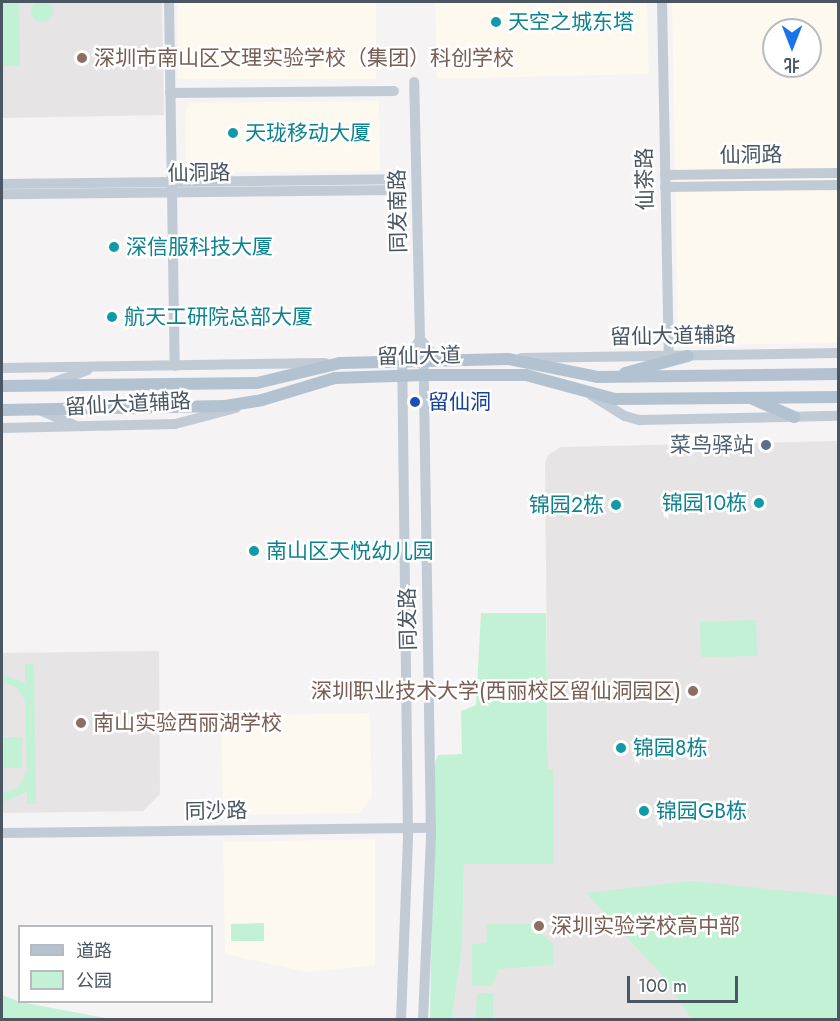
<!DOCTYPE html>
<html>
<head>
<meta charset="utf-8">
<style>
  body { margin:0 }
  #map { position:relative; width:840px; height:1021px; overflow:hidden; background:#f5f3f3; font-family:Jost,"Noto Sans SC",sans-serif }
  div>[style] { position:absolute }
  .commercial>* { inset:0; background:#fdf9ef }
  .education>* { inset:0; background:#e6e4e5 }
  .green>* { inset:0; background:#c3f1d5 }
  .round { border-radius:50% }
  .secondary>* { height:10px; margin:-5px; padding:0 5px; transform-origin:5px; border-radius:5px; background:#c1cbd6 }
  .primary>* { height:12px; margin:-6px; padding:0 6px; transform-origin:6px; border-radius:6px; background:#b3c2d1 }
  .dots>* { width:16px; height:16px; translate:-50% -50%; box-sizing:border-box; border:3px solid #fff; border-radius:50% }
  span { translate:-50% -50%; white-space:nowrap; text-align:center; line-height:1.15; -webkit-text-stroke:5px #fff; paint-order:stroke }
  .culture-label { font-size:21px; color:#0d838f }
  .left { translate:0 -50%; text-align:left }
  .right { translate:-100% -50%; text-align:right }
  .education-label { font-size:21px; color:#785e54 }
  .street-label { font-size:21px; color:#4a5661 }
  .transit-label { font-size:21px; color:#164399 }
  .service-label { font-size:21px; color:#4e5e75 }
  .frame { position:absolute; inset:0; border:3px solid #4a5661; pointer-events:none }
  .legend { position:absolute; left:18px; top:925px; width:195px; height:78px; box-sizing:border-box; background:#fff; border:2px solid #b7bbc0; margin:0; padding:8px 10px; list-style:none; font-size:18px; color:#4a5661 }
  .legend li { display:flex; align-items:center; gap:12px; height:30px }
  .legend b { width:30px; border:2px solid #b7bbc0 }
  .north { position:absolute; left:762px; top:18px; width:60px; height:60px; box-sizing:border-box; background:#fff; border:2px solid #b7bbc0; border-radius:50%; rotate:180deg; font-size:16px; font-weight:700; line-height:24px; text-align:center; color:#4a5661 }
  .north::after { content:''; display:block; margin:auto; width:21px; height:27px; background:#1a73e8; clip-path:polygon(50% 0,100% 100%,50% 72%,0 100%) }
  .scale { position:absolute; left:627px; top:976px; width:111px; height:27px; box-sizing:border-box; border:3px solid #4a5661; border-top:0; padding-left:8px; font-size:18px; line-height:21px; white-space:nowrap; color:#4a5661; -webkit-text-stroke:4px #fff; paint-order:stroke }
</style>
</head>
<body>
<div id="map">
  <div class="commercial">
    <i style="clip-path:polygon(178px 2px,376px 2px,376px 79px,178px 79px)"></i>
    <i style="clip-path:polygon(435px 2px,647px 2px,649px 74px,437px 79px)"></i>
    <i style="clip-path:polygon(evenodd,672px 2px,838px 2px,838px 343px,678px 345px,672px 2px,774px 30px,810px 30px,810px 66px,774px 66px,774px 30px)"></i>
    <i style="clip-path:polygon(379px 101px,380px 171px,193px 173px,186px 165px,186px 107px,190px 103px)"></i>
    <i style="clip-path:polygon(370px 713px,372px 797px,360px 813px,223px 815px,221px 716px)"></i>
    <i style="clip-path:polygon(375px 839px,375px 965px,308px 972px,225px 954px,223px 842px)"></i>
  </div>
  <div class="education">
    <i style="clip-path:polygon(2px 2px,162px 2px,164px 115px,2px 118px)"></i>
    <i style="clip-path:polygon(838px 441px,838px 1019px,452px 1020px,462px 949px,464px 864px,554px 864px,553px 769px,548px 769px,545px 463px,548px 455px,561px 447px)"></i>
    <i style="clip-path:polygon(159px 651px,160px 794px,143px 811px,2px 813px,2px 653px)"></i>
  </div>
  <div class="green">
    <i class="round" style="left:31px;top:0;width:22px;height:22px"></i>
    <i style="clip-path:polygon(2px 2px,19px 2px,20px 66px,2px 66px)"></i>
    <i style="clip-path:polygon(481px 613px,546px 613px,548px 769px,554px 769px,554px 864px,464px 864px,462px 949px,452px 1019px,430px 1020px,435px 762px,438px 755px,462px 754px,461px 711px,476px 705px)"></i>
    <i style="clip-path:polygon(756px 620px,757px 656px,701px 657px,700px 622px)"></i>
    <i style="clip-path:polygon(25px 664px,34px 664px,36px 804px,27px 804px,27px 792px,2px 802px,2px 793px,18px 788px,27px 770px,25px 700px,16px 687px,2px 682px,2px 674px,25px 683px)"></i>
    <i style="clip-path:polygon(4px 737px,22px 737px,22px 768px,4px 768px)"></i>
    <i style="clip-path:polygon(691px 881px,838px 896px,838px 1019px,692px 1019px,661px 974px,586px 893px)"></i>
    <i style="clip-path:polygon(264px 923px,264px 941px,231px 941px,231px 924px)"></i>
    <i style="clip-path:polygon(487px 924px,532px 924px,554px 945px,553px 965px,499px 969px,492px 986px,472px 986px,472px 944px,486px 943px)"></i>
    <i style="clip-path:polygon(477px 993px,493px 993px,493px 1019px,476px 1019px)"></i>
    <i style="clip-path:polygon(2px 995px,20px 1002px,111px 1019px,2px 1019px)"></i>
  </div>
  <div class="secondary">
    <i style="left:169px;top:2px;width:364px;rotate:89.1deg"></i>
    <i style="left:662px;top:2px;width:354px;rotate:88.9deg"></i>
    <i style="left:170px;top:93px;width:224px;rotate:-0.5deg"></i>
    <i style="left:665px;top:175px;width:173px;rotate:-0.7deg"></i>
    <i style="left:2px;top:184px;width:394px;rotate:-0.7deg"></i>
    <i style="left:396px;top:179px;width:11px;rotate:90deg"></i>
    <i style="left:396px;top:190px;width:394px;rotate:179.4deg"></i>
    <i style="left:665px;top:187px;width:173px;rotate:-0.7deg"></i>
    <i style="left:420px;top:339px;width:17px;rotate:50deg"></i>
    <i style="left:431px;top:352px;width:19px;rotate:25deg"></i>
    <i style="left:521px;top:358px;width:317px;rotate:-0.9deg"></i>
    <i style="left:400px;top:361px;width:16px;rotate:-35deg"></i>
    <i style="left:413px;top:352px;width:15px;rotate:-62deg"></i>
    <i style="left:420px;top:339px;width:257px;rotate:-91.3deg"></i>
    <i style="left:2px;top:368px;width:323px;rotate:-0.9deg"></i>
    <i style="left:52px;top:383px;width:38px;rotate:-20deg"></i>
    <i style="left:591px;top:395px;width:40px;rotate:32deg"></i>
    <i style="left:625px;top:416px;width:15px;rotate:16deg"></i>
    <i style="left:639px;top:420px;width:199px;rotate:-1.2deg"></i>
    <i style="left:39px;top:410px;width:39px;rotate:23deg"></i>
    <i style="left:2px;top:428px;width:173px;rotate:-1.3deg"></i>
    <i style="left:175px;top:424px;width:63px;rotate:-14.7deg"></i>
    <i style="left:2px;top:833px;width:429px;rotate:-0.7deg"></i>
    <i style="left:401px;top:1020px;width:184px;rotate:-87.8deg"></i>
    <i style="left:408px;top:836px;width:475px;rotate:-90.7deg"></i>
    <i style="left:423px;top:1020px;width:184px;rotate:-87.5deg"></i>
    <i style="left:431px;top:836px;width:469px;rotate:-90.9deg"></i>
  </div>
  <div class="primary">
    <i style="left:625px;top:373px;width:65px;rotate:-15.1deg"></i>
    <i style="left:2px;top:386px;width:255px;rotate:-0.7deg"></i>
    <i style="left:257px;top:383px;width:85px;rotate:-13.5deg"></i>
    <i style="left:340px;top:363px;width:168px;rotate:-1.4deg"></i>
    <i style="left:508px;top:359px;width:91px;rotate:11.4deg"></i>
    <i style="left:597px;top:377px;width:241px;rotate:-0.7deg"></i>
    <i style="left:753px;top:399px;width:45px;rotate:23.7deg"></i>
    <i style="left:2px;top:410px;width:223px;rotate:-1deg"></i>
    <i style="left:225px;top:406px;width:37px;rotate:-9deg"></i>
    <i style="left:262px;top:400px;width:76px;rotate:-16.8deg"></i>
    <i style="left:335px;top:378px;width:89px;rotate:-1.9deg"></i>
    <i style="left:424px;top:375px;width:102px"></i>
    <i style="left:526px;top:375px;width:92px;rotate:15.1deg"></i>
    <i style="left:615px;top:399px;width:223px;rotate:-0.5deg"></i>
  </div>
  <div class="dots">
    <i style="left:496px;top:22px;background:#0f9aa8"></i>
    <i style="left:82px;top:58px;background:#8d6e63"></i>
    <i style="left:233px;top:133px;background:#0f9aa8"></i>
    <i style="left:114px;top:247px;background:#0f9aa8"></i>
    <i style="left:112px;top:317px;background:#0f9aa8"></i>
    <i style="left:415px;top:402px;background:#1a4fb4"></i>
    <i style="left:766px;top:445px;background:#5c6f8a"></i>
    <i style="left:759px;top:503px;background:#0f9aa8"></i>
    <i style="left:616px;top:505px;background:#0f9aa8"></i>
    <i style="left:254px;top:551px;background:#0f9aa8"></i>
    <i style="left:693px;top:691px;background:#8d6e63"></i>
    <i style="left:81px;top:723px;background:#8d6e63"></i>
    <i style="left:621px;top:748px;background:#0f9aa8"></i>
    <i style="left:644px;top:811px;background:#0f9aa8"></i>
    <i style="left:539px;top:926px;background:#8d6e63"></i>
  </div>
  <div class="culture-label">
    <span class="left" style="left:508px;top:22px">天空之城东塔</span>
    <span class="left" style="left:245px;top:133px">天珑移动大厦</span>
    <span class="left" style="left:126px;top:247px">深信服科技大厦</span>
    <span class="left" style="left:124px;top:317px">航天工研院总部大厦</span>
    <span class="right" style="left:747px;top:503px">锦园10栋</span>
    <span class="right" style="left:604px;top:505px">锦园2栋</span>
    <span class="left" style="left:266px;top:551px">南山区天悦幼儿园</span>
    <span class="left" style="left:633px;top:748px">锦园8栋</span>
    <span class="left" style="left:656px;top:811px">锦园GB栋</span>
  </div>
  <div class="education-label">
    <span class="left" style="left:94px;top:58px">深圳市南山区文理实验学校（集团）科创学校</span>
    <span class="right" style="left:681px;top:691px">深圳职业技术大学(西丽校区留仙洞园区)</span>
    <span class="left" style="left:93px;top:723px">南山实验西丽湖学校</span>
    <span class="left" style="left:551px;top:926px">深圳实验学校高中部</span>
  </div>
  <div class="street-label">
    <span style="left:751px;top:155px;rotate:-1deg">仙洞路</span>
    <span style="left:199px;top:173px;rotate:-1deg">仙洞路</span>
    <span style="left:645px;top:179px;rotate:-91deg">仙茶路</span>
    <span style="left:398px;top:211px;rotate:-91deg">同发南路</span>
    <span style="left:673px;top:336px;rotate:-1deg">留仙大道辅路</span>
    <span style="left:419px;top:356px;rotate:-1deg">留仙大道</span>
    <span style="left:128px;top:404px;rotate:-3deg">留仙大道辅路</span>
    <span style="left:408px;top:619px;rotate:-91deg">同发路</span>
    <span style="left:216px;top:811px;rotate:-1deg">同沙路</span>
  </div>
  <div class="transit-label">
    <span class="left" style="left:428px;top:402px">留仙洞</span>
  </div>
  <div class="service-label">
    <span class="right" style="left:754px;top:445px">菜鸟驿站</span>
  </div>
  <div class="frame"></div>
  <ul class="legend">
  <li><b style="height:8px;background:#b3c2d1"></b>道路</li>
  <li><b style="height:16px;background:#c3f1d5"></b>公园</li>
  </ul>
  <div class="north">北</div>
  <div class="scale">100 m</div>
</div>
</body>
</html>
